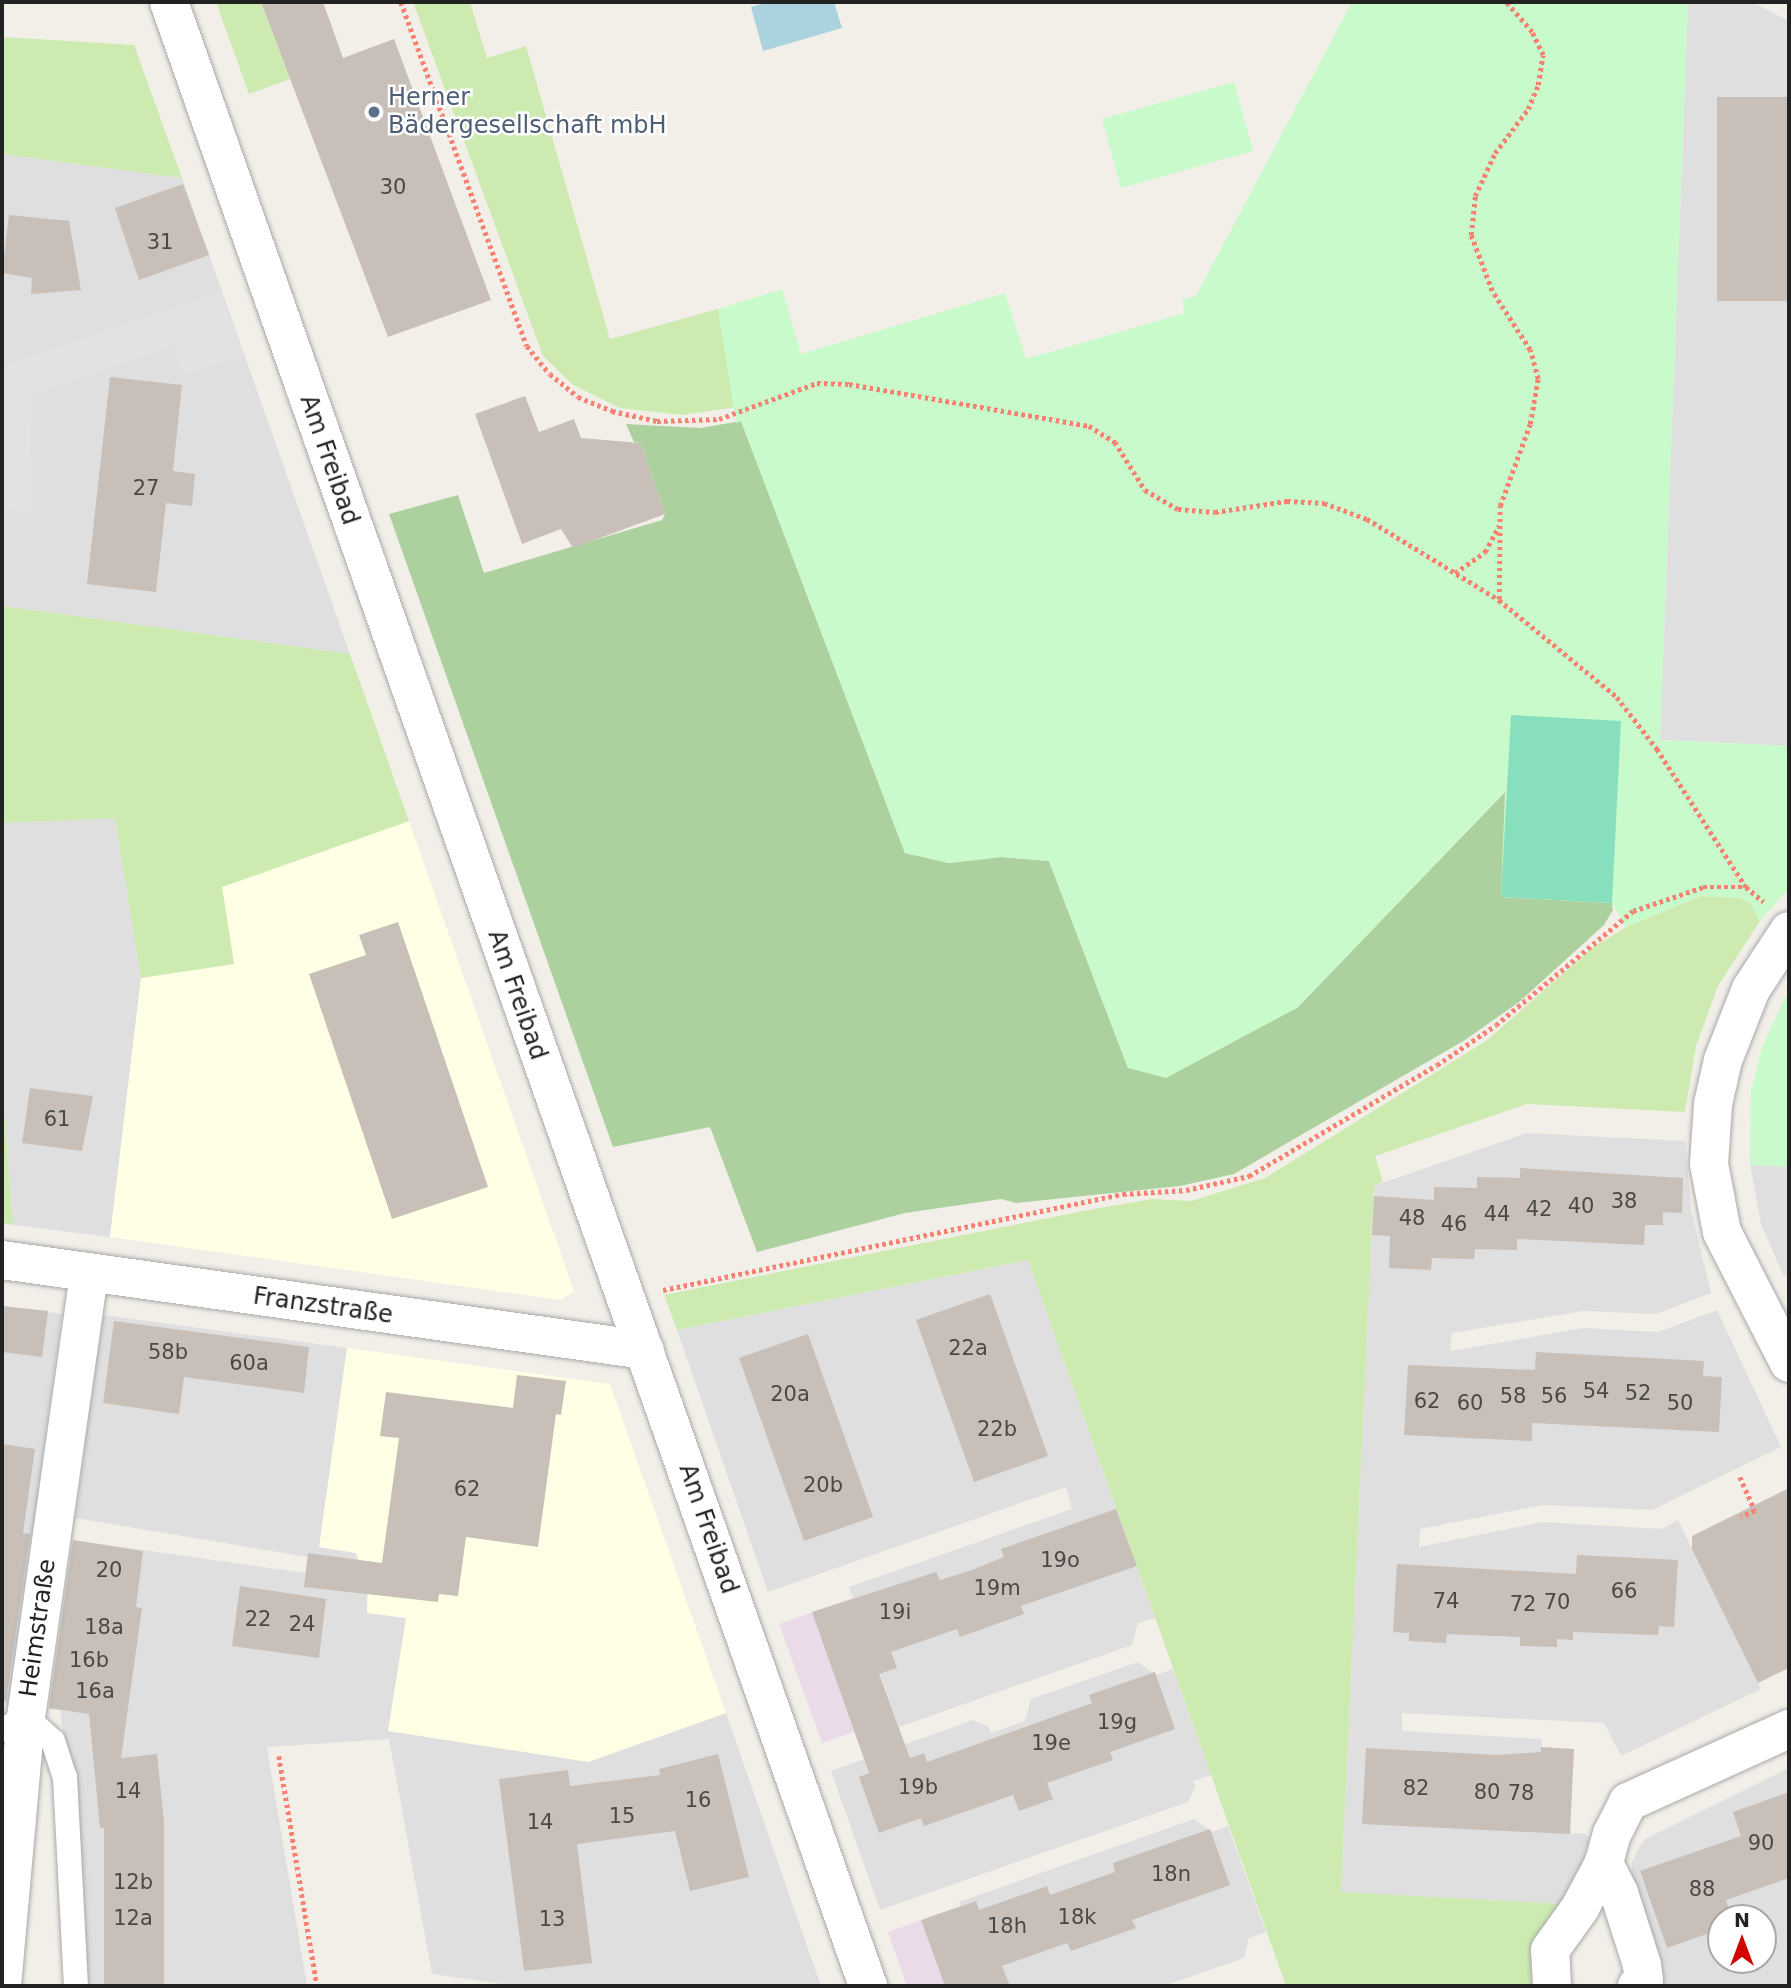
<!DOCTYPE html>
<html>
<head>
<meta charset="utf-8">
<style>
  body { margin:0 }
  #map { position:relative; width:1791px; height:1988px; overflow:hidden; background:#f2efe9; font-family:"DejaVu Sans",sans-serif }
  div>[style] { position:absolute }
  .residential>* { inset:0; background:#e0dfdf }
  .industrial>* { inset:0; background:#ebdbe8 }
  .education>* { inset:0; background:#ffffe5 }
  .grass>* { inset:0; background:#cdebb0 }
  .forest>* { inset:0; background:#add19e }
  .park>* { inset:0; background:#c8facc }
  .pitch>* { inset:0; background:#88dfbe }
  .parking>* { inset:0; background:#e2e2e2 }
  .water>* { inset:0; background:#aad2df }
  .building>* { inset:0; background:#c7bfb8 }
  .path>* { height:4.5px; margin-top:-2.25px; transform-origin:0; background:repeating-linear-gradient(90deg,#f98172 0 3.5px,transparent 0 7px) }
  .roads { filter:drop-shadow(0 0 2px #a9a9a9) drop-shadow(0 0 2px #a9a9a9) }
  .lane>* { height:24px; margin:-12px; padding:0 12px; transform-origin:12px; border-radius:12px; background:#fff }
  .street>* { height:38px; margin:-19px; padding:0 19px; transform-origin:19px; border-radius:19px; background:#fff }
  .dots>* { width:19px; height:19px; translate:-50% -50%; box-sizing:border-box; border:4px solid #fff; border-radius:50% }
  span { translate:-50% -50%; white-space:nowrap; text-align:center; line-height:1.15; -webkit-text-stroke:5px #fff; paint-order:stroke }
  .number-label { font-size:21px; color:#4b4948 }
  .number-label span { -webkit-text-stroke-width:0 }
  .service-label { font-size:24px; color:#4e5e75 }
  .left { translate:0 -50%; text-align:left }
  .street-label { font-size:24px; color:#222 }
  .frame { position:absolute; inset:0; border:4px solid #222; pointer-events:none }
  .north { position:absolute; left:1707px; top:1904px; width:70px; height:70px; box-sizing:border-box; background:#fff; border:2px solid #a7a7a7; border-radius:50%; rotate:0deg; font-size:19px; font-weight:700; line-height:28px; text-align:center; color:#222 }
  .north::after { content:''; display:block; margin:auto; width:24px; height:32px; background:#d20201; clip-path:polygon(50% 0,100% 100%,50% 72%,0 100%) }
</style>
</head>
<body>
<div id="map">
  <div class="residential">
    <i style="clip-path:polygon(1688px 2px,1752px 2px,1789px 21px,1789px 746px,1660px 740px)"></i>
    <i style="clip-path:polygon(2px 154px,182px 178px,350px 654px,2px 606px)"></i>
    <i style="clip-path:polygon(115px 818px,141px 978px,110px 1237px,13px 1225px,2px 1083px,2px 823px)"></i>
    <i style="clip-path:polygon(1527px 1133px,1685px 1141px,1691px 1209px,1711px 1293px,1656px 1314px,1583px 1311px,1452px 1333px,1450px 1351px,1584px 1328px,1658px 1332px,1717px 1310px,1781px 1447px,1652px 1510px,1543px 1505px,1420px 1529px,1419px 1547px,1543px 1522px,1662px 1529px,1678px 1520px,1761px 1689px,1621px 1756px,1604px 1723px,1402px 1713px,1402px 1731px,1542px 1739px,1537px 1832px,1586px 1834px,1589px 1842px,1577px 1877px,1565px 1904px,1341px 1893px,1374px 1186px)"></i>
    <i style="clip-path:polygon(1750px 1165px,1789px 1167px,1789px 1275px,1783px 1275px,1761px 1224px)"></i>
    <i style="clip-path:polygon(1028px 1260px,1155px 1618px,1138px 1623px,1132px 1645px,899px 1727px,849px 1587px,1072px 1509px,1066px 1487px,768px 1592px,677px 1330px)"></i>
    <i style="clip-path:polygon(2px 1306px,62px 1314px,9px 1704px,2px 1703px)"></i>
    <i style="clip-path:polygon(103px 1315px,347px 1348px,320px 1547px,356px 1553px,406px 1618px,588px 1762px,726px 1713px,821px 1986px,517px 1986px,432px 1974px,389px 1739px,267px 1747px,307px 1986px,78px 1986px,73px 1798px,60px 1710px,49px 1709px,71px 1548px,79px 1541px,305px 1573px,308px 1557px,75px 1518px)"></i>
    <i style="clip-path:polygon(1138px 1662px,1156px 1675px,1173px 1669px,1211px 1775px,1193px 1781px,1195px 1787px,1188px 1802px,880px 1910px,831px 1771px,973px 1720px,989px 1727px,991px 1733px,1025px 1721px,1031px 1699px)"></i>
    <i style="clip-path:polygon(evenodd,1789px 1768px,1789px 1986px,1665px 1986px,1631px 1890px,1632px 1862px,1638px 1849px,1645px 1839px,1789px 1768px,1721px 1918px,1763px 1918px,1763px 1960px,1721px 1960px,1721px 1918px)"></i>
    <i style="clip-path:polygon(1194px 1819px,1212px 1832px,1228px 1826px,1266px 1932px,1249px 1938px,1244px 1958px,1164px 1986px,990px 1986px,959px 1902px)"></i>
  </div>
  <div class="industrial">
    <i style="clip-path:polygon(853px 1598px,895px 1717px,822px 1743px,779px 1624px)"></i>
    <i style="clip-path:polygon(961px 1906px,990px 1986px,907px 1986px,888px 1932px)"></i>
  </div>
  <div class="education">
    <i style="clip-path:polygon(409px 821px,574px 1291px,561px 1300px,110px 1237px,141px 978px,234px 964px,222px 887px)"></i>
    <i style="clip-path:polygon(347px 1348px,610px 1384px,726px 1713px,588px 1762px,388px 1731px,406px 1618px,367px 1613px,368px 1562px,358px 1560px,356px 1553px,319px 1547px)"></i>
  </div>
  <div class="grass">
    <i style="clip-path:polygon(216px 2px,261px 2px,290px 79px,249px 94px)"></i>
    <i style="clip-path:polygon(413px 2px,470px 2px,487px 58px,526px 46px,610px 339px,718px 309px,737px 407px,682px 415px,620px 408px,573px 385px,543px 356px)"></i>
    <i style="clip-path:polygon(2px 37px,134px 45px,182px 178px,2px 154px)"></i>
    <i style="clip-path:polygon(2px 606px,350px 654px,409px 821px,222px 887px,234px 964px,141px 978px,115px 818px,2px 823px)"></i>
    <i style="clip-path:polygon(1701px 896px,1740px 898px,1750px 903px,1760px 921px,1718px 986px,1696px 1046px,1685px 1112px,1527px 1104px,1375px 1156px,1383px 1182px,1374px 1186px,1341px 1892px,1565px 1904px,1535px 1943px,1531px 1958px,1535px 1986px,1286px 1986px,1028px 1260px,677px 1330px,664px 1295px,1094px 1209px,1151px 1199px,1191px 1201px,1265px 1178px,1486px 1041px,1592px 948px,1626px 927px)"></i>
    <i style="clip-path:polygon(2px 1083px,13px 1225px,2px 1223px)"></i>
  </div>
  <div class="forest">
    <i style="clip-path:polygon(741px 421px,905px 853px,949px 863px,1001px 857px,1049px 861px,1128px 1068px,1297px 1008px,1506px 791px,1502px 897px,1612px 903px,1613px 910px,1604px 925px,1519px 1002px,1465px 1040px,1234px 1174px,1180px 1186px,1016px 1203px,1001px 1199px,905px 1213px,757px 1252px,710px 1127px,613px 1147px,389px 514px,458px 495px,484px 573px,662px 520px,665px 514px,640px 443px,634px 442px,626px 424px,700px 428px)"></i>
  </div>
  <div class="park">
    <i style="clip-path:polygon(1352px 2px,1688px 2px,1660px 740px,1789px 746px,1789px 888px,1760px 921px,1750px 903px,1740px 898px,1701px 896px,1626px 927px,1612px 903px,1501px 897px,1505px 791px,1297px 1008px,1166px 1078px,1128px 1068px,1049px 861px,1001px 857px,949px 863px,905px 853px,741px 421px,736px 423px,718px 309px,782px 289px,801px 354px,1005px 293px,1026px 359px,1185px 313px,1182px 299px,1196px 296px)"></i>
    <i style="clip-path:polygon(1234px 82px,1253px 151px,1121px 188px,1102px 119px)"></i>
    <i style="clip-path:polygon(1789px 989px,1789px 1167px,1750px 1165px,1751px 1091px,1762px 1047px)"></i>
  </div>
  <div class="pitch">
    <i style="clip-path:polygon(1511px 715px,1621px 721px,1612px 903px,1501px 897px)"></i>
  </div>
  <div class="parking">
    <i style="clip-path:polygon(220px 292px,244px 356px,183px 374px,172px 346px,32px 395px,30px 511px,2px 509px,2px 366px)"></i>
  </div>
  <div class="water">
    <i style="clip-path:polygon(768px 2px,834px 2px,842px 28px,763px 51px,751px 7px)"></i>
  </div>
  <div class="building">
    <i style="clip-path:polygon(261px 2px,323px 2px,343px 58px,394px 39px,491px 300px,388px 337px)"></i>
    <i style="clip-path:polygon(1717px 97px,1789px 97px,1789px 301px,1717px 301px)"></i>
    <i style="clip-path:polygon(183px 184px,209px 255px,139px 280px,115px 208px)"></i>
    <i style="clip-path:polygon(9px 215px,69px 221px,81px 290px,31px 294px,32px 278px,2px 273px)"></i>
    <i style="clip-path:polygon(110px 377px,182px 385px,173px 471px,195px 474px,192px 506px,166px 503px,156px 592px,87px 584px)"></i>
    <i style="clip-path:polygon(525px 396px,539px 432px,574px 419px,581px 438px,640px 443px,665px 514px,573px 548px,561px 529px,522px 544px,475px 414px)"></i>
    <i style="clip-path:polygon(398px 922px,488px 1187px,392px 1219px,309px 974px,366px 955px,359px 935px)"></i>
    <i style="clip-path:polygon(30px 1088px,93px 1096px,82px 1151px,22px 1143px)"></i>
    <i style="clip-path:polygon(1520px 1168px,1683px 1178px,1682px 1213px,1663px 1212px,1663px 1225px,1645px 1225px,1644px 1245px,1517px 1239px,1517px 1250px,1475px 1249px,1474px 1259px,1432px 1258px,1431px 1270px,1389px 1268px,1390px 1236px,1372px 1235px,1374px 1196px,1434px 1200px,1434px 1187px,1477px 1188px,1477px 1177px,1520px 1178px)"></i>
    <i style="clip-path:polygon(990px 1294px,1048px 1456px,974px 1482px,916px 1320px)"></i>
    <i style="clip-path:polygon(2px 1306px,48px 1311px,42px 1357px,2px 1352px)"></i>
    <i style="clip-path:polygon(114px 1321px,309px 1347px,304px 1393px,184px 1377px,179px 1414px,103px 1403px)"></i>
    <i style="clip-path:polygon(808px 1334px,873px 1517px,804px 1541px,739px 1358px)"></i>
    <i style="clip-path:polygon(1536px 1352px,1704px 1361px,1703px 1376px,1722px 1377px,1719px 1432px,1532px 1423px,1532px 1441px,1404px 1435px,1408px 1365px,1535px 1370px)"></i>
    <i style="clip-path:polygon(517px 1375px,566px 1381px,561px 1415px,556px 1414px,538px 1547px,466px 1537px,458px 1596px,439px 1594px,438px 1602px,304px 1587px,308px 1553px,382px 1563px,399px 1438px,380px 1436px,386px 1392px,513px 1408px)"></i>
    <i style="clip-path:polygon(2px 1444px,35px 1449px,23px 1533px,30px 1534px,6px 1701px,2px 1701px)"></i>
    <i style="clip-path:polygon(1789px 1488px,1789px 1668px,1758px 1683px,1692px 1549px,1692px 1536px)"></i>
    <i style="clip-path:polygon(1116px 1509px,1137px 1566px,1021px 1606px,1024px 1614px,960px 1637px,957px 1629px,891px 1652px,897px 1668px,879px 1674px,910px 1758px,924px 1753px,927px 1762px,1092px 1703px,1089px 1695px,1155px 1672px,1175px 1729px,1110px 1752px,1113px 1760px,1047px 1783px,1053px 1799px,1019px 1811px,1013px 1795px,924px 1826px,921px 1818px,879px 1833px,859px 1777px,869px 1773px,812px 1612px,936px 1572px,940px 1580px,972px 1570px,1004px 1557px,1001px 1549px)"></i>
    <i style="clip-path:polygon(73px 1540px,143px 1551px,136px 1607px,142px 1608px,121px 1758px,157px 1754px,164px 1822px,164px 1986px,104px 1986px,104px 1828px,100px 1828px,89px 1714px,49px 1708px)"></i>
    <i style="clip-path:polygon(1577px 1555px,1678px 1560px,1674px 1627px,1659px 1626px,1658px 1635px,1573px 1632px,1573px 1640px,1557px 1639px,1557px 1647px,1520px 1646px,1520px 1637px,1447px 1634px,1446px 1643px,1409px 1641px,1409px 1633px,1393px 1632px,1397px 1564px,1576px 1574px)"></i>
    <i style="clip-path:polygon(240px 1586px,326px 1599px,319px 1658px,232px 1646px)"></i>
    <i style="clip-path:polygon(1541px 1747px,1574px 1749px,1570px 1834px,1362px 1824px,1366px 1748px,1498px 1755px,1541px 1752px)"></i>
    <i style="clip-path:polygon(718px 1754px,749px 1877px,690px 1891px,675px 1831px,577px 1844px,592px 1963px,524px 1971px,499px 1779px,568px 1770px,570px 1786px,660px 1775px,659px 1769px)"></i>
    <i style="clip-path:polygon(1789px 1792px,1789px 1878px,1726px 1900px,1732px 1918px,1721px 1918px,1721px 1929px,1667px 1948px,1640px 1871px,1741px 1836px,1733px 1812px)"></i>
    <i style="clip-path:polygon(1210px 1829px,1230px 1885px,1132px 1920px,1136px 1928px,1071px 1951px,1067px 1943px,1002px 1966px,1010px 1986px,945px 1986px,921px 1920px,976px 1901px,979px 1910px,1047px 1886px,1050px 1895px,1115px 1872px,1113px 1863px)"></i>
  </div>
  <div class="path">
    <i style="left:401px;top:2px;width:366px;rotate:69.9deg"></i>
    <i style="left:527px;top:346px;width:36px;rotate:51deg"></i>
    <i style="left:550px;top:374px;width:36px;rotate:39deg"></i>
    <i style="left:578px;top:397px;width:37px;rotate:22deg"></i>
    <i style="left:612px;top:411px;width:46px;rotate:12.5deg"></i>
    <i style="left:657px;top:421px;width:62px;rotate:-1.8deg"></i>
    <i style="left:719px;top:419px;width:104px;rotate:-20.2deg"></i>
    <i style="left:817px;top:383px;width:32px;rotate:2deg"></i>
    <i style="left:849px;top:384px;width:244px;rotate:9.9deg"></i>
    <i style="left:1089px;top:426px;width:31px;rotate:32deg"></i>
    <i style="left:1115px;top:442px;width:57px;rotate:58deg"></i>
    <i style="left:1145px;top:490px;width:38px;rotate:30deg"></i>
    <i style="left:1178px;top:509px;width:37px;rotate:5deg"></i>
    <i style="left:1215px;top:512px;width:73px;rotate:-8.7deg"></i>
    <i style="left:1287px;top:501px;width:37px;rotate:3deg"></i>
    <i style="left:1324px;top:503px;width:46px;rotate:20.4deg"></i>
    <i style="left:1367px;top:519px;width:155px;rotate:31.5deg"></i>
    <i style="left:1499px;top:600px;width:153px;rotate:39.4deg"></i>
    <i style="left:1617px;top:697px;width:66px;rotate:52.4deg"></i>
    <i style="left:1657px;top:749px;width:164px;rotate:57.2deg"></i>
    <i style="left:1455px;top:573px;width:37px;rotate:-35deg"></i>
    <i style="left:1485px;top:552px;width:30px;rotate:-62deg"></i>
    <i style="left:1499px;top:599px;width:93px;rotate:-89.4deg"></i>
    <i style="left:1500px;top:506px;width:87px;rotate:-69.9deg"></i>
    <i style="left:1530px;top:424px;width:46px;rotate:-79.9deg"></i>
    <i style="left:1538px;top:379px;width:30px;rotate:-105deg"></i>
    <i style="left:1530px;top:350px;width:70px;rotate:-122.8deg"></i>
    <i style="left:1492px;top:291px;width:60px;rotate:-110.6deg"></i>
    <i style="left:1471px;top:235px;width:39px;rotate:-84deg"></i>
    <i style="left:1475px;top:196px;width:47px;rotate:-65.1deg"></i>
    <i style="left:1495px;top:153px;width:55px;rotate:-53.1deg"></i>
    <i style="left:1528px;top:109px;width:26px;rotate:-67deg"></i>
    <i style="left:1538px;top:85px;width:30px;rotate:-81deg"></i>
    <i style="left:1543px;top:55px;width:25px;rotate:-116deg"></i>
    <i style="left:1532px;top:32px;width:40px;rotate:-131deg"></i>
    <i style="left:663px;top:1290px;width:470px;rotate:-11.8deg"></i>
    <i style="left:1123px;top:1194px;width:63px;rotate:-3.6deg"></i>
    <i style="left:1186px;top:1190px;width:65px;rotate:-12.5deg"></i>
    <i style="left:1249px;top:1176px;width:218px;rotate:-30.6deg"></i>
    <i style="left:1437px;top:1065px;width:71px;rotate:-34.1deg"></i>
    <i style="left:1496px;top:1025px;width:178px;rotate:-39.8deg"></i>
    <i style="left:1633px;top:911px;width:74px;rotate:-18.9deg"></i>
    <i style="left:1703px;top:887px;width:43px"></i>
    <i style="left:1746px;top:887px;width:23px;rotate:40deg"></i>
    <i style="left:1740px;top:1477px;width:37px;rotate:66deg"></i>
    <i style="left:1755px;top:1511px;width:15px;rotate:157deg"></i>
    <i style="left:279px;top:1756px;width:233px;rotate:80.6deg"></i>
  </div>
  <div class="roads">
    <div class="lane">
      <i style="left:2px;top:1730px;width:27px;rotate:-28deg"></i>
      <i style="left:26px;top:1717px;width:36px;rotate:42deg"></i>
      <i style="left:53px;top:1741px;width:38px;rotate:72deg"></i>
      <i style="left:65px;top:1777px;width:209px;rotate:87deg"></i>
    </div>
    <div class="street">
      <i style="left:169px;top:2px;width:2104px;rotate:70.59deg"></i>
      <i style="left:1789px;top:931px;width:69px;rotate:123.2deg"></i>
      <i style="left:1751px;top:989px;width:76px;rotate:111.5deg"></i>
      <i style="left:1723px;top:1060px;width:45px;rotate:102.8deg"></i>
      <i style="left:1713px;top:1104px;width:60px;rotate:93.8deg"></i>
      <i style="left:1709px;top:1164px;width:69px;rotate:79.2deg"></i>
      <i style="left:1722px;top:1232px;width:147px;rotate:62.9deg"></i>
      <i style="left:2px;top:1260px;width:649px;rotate:7.97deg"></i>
      <i style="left:2px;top:1986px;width:270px;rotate:-84.9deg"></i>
      <i style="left:26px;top:1717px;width:449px;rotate:-81.9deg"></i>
      <i style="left:1552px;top:1986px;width:36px;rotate:-93deg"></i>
      <i style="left:1550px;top:1950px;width:52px;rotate:-54.5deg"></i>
      <i style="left:1580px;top:1908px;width:51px;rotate:-61.9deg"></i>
      <i style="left:1637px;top:1986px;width:9px;rotate:-41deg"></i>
      <i style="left:1644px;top:1980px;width:15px;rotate:-98deg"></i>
      <i style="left:1642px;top:1965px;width:76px;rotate:-107.7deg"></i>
      <i style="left:1619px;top:1893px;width:34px;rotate:-117deg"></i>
      <i style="left:1604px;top:1863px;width:30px;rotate:-75deg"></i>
      <i style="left:1612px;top:1834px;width:36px;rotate:-63deg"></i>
      <i style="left:1628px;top:1802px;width:177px;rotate:-24.4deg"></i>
    </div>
  </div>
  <div class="dots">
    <i style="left:374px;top:112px;background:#5c6f8a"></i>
  </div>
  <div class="number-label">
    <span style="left:393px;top:187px">30</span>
    <span style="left:160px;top:242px">31</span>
    <span style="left:146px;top:488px">27</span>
    <span style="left:57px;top:1119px">61</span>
    <span style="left:1624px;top:1201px">38</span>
    <span style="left:1581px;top:1206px">40</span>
    <span style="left:1539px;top:1209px">42</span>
    <span style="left:1497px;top:1214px">44</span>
    <span style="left:1412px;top:1218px">48</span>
    <span style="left:1454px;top:1224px">46</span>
    <span style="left:968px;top:1348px">22a</span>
    <span style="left:168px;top:1352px">58b</span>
    <span style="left:249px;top:1363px">60a</span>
    <span style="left:1596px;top:1391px">54</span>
    <span style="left:1638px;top:1393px">52</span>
    <span style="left:790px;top:1394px">20a</span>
    <span style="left:1513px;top:1396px">58</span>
    <span style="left:1554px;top:1396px">56</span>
    <span style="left:1427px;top:1401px">62</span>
    <span style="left:1470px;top:1403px">60</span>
    <span style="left:1680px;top:1403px">50</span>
    <span style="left:997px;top:1429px">22b</span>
    <span style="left:823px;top:1485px">20b</span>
    <span style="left:467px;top:1489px">62</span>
    <span style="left:1060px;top:1560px">19o</span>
    <span style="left:109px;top:1570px">20</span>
    <span style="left:997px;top:1588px">19m</span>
    <span style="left:1624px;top:1591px">66</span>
    <span style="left:1446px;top:1601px">74</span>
    <span style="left:1557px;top:1602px">70</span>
    <span style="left:1523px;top:1604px">72</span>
    <span style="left:895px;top:1612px">19i</span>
    <span style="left:258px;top:1619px">22</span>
    <span style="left:302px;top:1624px">24</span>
    <span style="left:104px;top:1627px">18a</span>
    <span style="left:89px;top:1660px">16b</span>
    <span style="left:95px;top:1691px">16a</span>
    <span style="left:1117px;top:1722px">19g</span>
    <span style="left:1051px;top:1743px">19e</span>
    <span style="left:918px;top:1787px">19b</span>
    <span style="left:1416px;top:1788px">82</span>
    <span style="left:128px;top:1791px">14</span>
    <span style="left:1487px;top:1792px">80</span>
    <span style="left:1521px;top:1793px">78</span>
    <span style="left:698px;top:1800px">16</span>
    <span style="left:622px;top:1816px">15</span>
    <span style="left:540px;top:1822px">14</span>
    <span style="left:1761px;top:1843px">90</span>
    <span style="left:1171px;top:1874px">18n</span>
    <span style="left:133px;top:1882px">12b</span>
    <span style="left:1702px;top:1889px">88</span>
    <span style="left:1077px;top:1917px">18k</span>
    <span style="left:133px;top:1918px">12a</span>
    <span style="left:552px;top:1919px">13</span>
    <span style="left:1007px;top:1926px">18h</span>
  </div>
  <div class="service-label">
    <span class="left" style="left:388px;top:112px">Herner<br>Bädergesellschaft mbH</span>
  </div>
  <div class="street-label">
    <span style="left:329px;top:460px;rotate:71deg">Am Freibad</span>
    <span style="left:517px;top:995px;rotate:71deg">Am Freibad</span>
    <span style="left:323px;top:1306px;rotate:8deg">Franzstraße</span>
    <span style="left:708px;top:1529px;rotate:71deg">Am Freibad</span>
    <span style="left:38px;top:1628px;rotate:-82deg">Heimstraße</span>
  </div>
  <div class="frame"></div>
  <div class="north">N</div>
</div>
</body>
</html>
